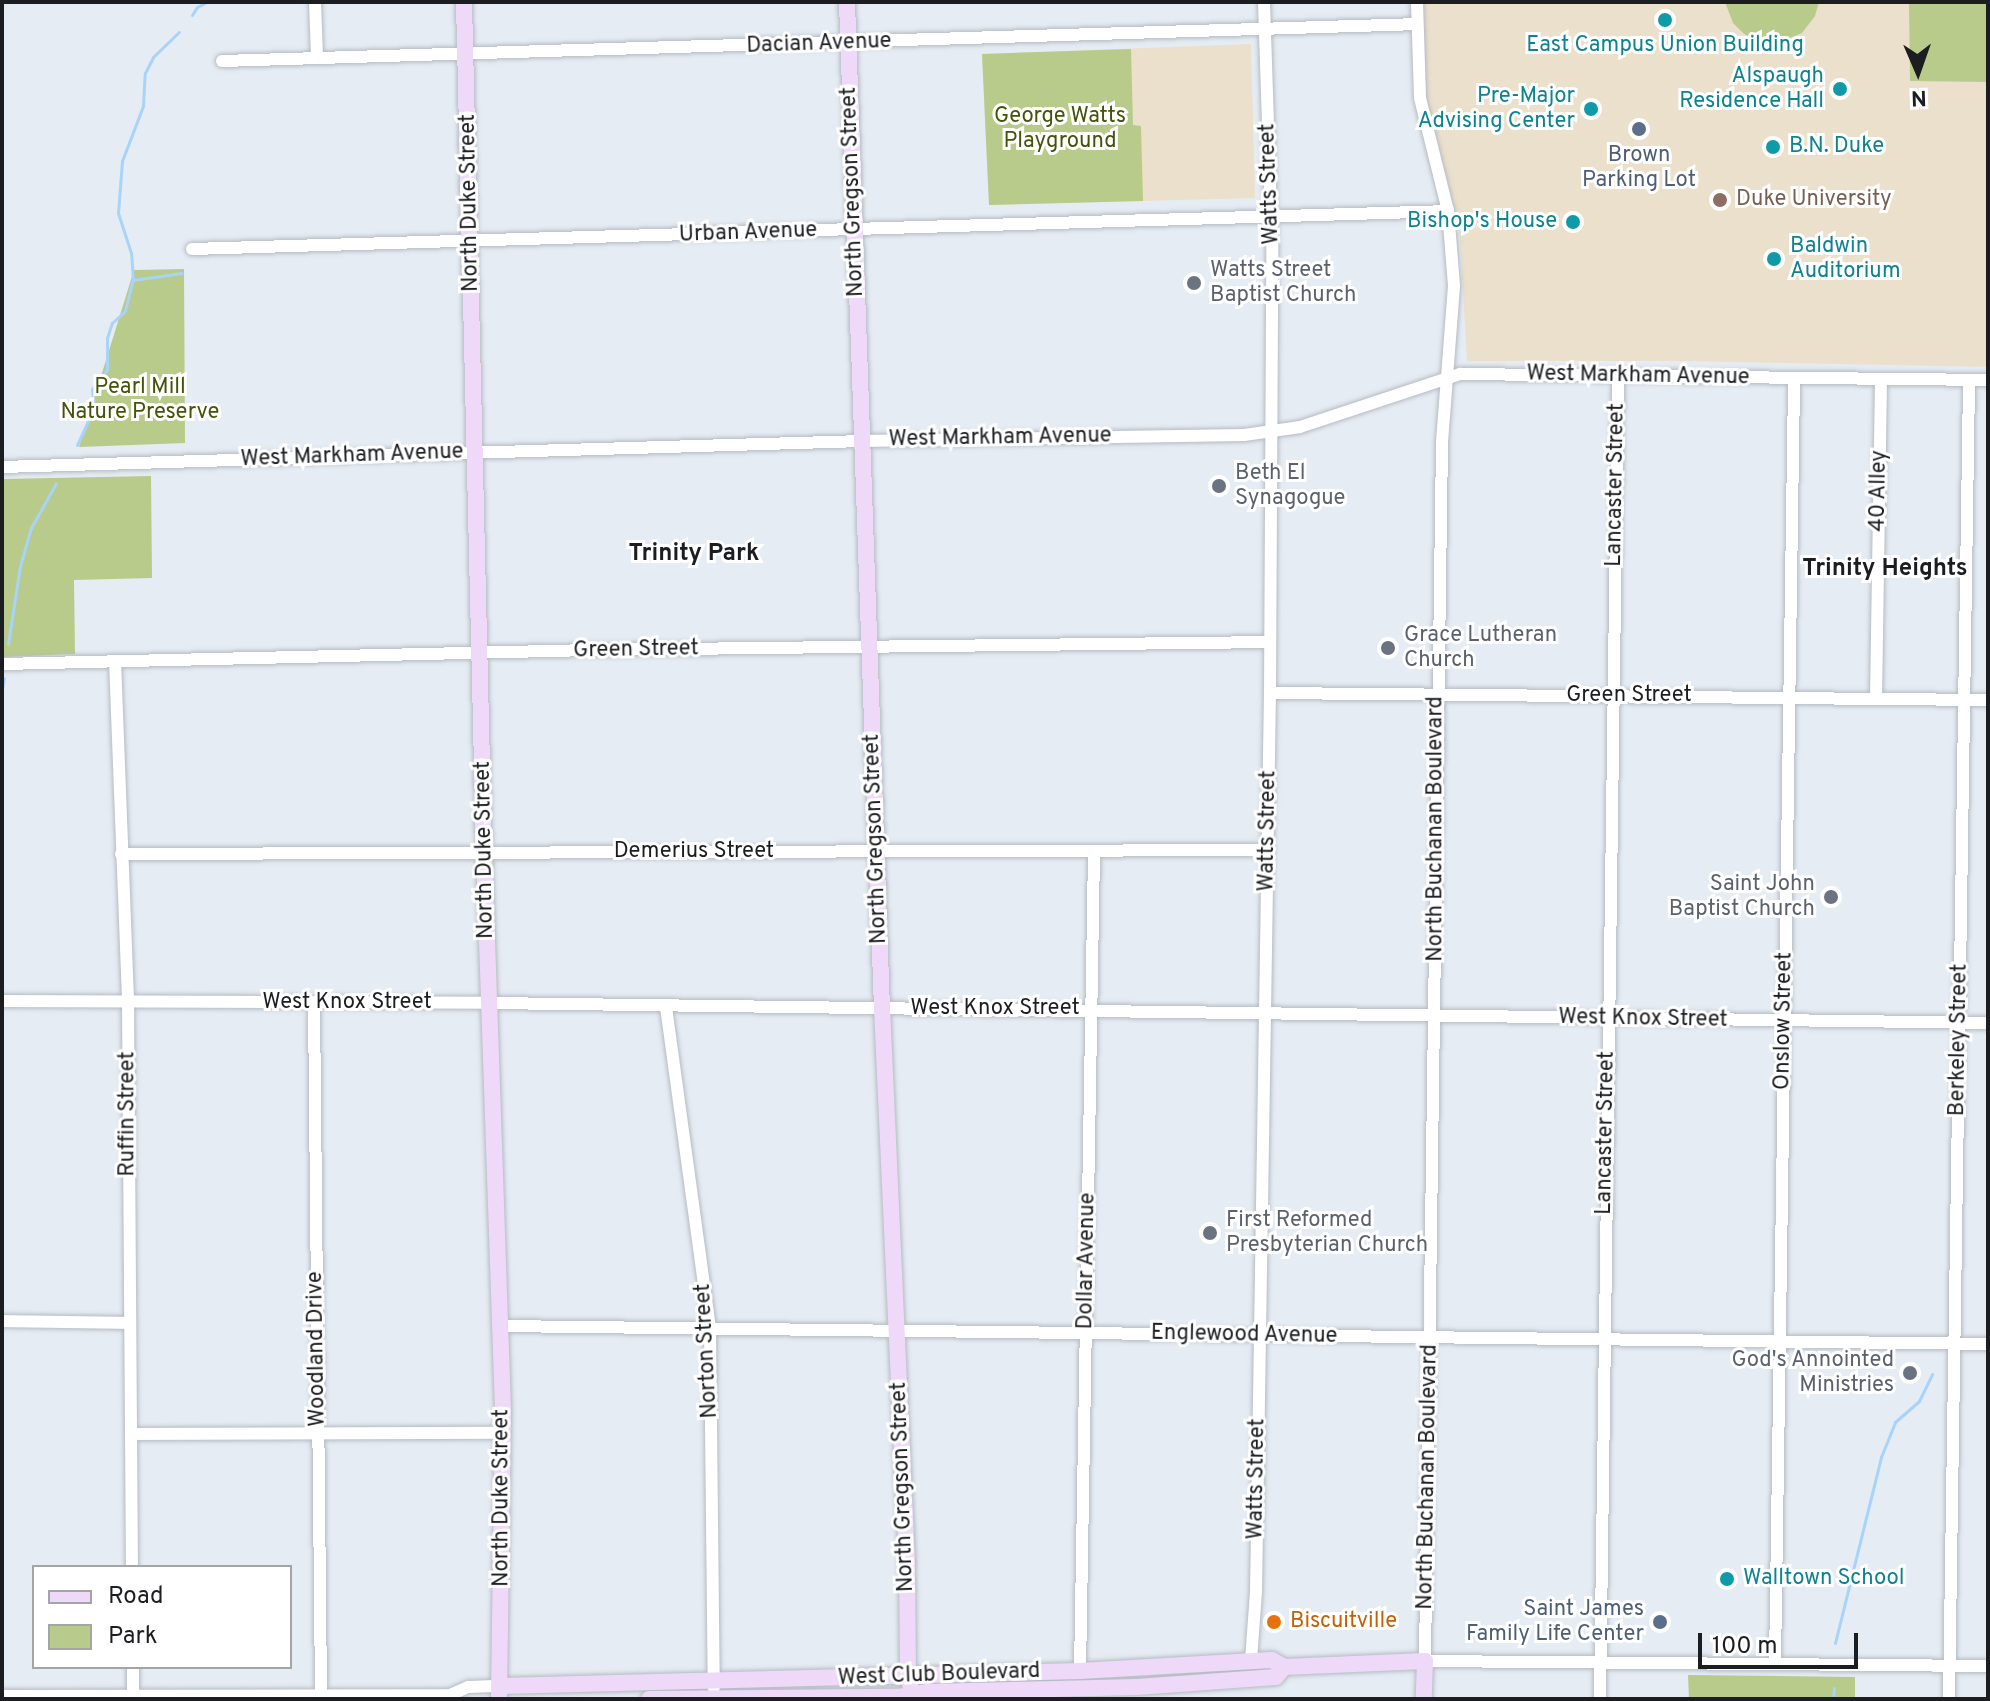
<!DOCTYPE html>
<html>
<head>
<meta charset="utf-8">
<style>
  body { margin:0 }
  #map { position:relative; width:1990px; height:1701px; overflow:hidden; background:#e6ecf3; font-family:Overpass,sans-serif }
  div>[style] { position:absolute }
  .education>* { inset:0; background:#ebe0cb }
  .green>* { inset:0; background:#b8cb8b }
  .stream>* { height:3px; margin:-1.5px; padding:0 1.5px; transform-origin:1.5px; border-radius:1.5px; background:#a8d3fa }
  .roads { filter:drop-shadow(0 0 2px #b5bbc2) drop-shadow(0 0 2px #b5bbc2) }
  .minor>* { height:12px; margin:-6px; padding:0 6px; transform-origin:6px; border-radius:6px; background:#fff }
  .major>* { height:16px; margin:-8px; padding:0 8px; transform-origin:8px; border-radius:8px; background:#efd9f8 }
  .dots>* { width:22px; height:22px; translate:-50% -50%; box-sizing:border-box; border:4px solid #fff; border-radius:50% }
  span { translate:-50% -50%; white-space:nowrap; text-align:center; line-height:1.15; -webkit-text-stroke:6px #fff; paint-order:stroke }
  .street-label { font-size:22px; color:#1b1d20 }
  .culture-label { font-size:22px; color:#0d838f }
  .right { translate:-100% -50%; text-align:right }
  .left { translate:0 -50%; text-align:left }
  .park-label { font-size:22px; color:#435308 }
  .service-label { font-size:22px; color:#4e5e75 }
  .education-label { font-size:22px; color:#785e54 }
  .worship-label { font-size:22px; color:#5b616d }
  .food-label { font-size:22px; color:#c56008 }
  .neighbourhood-label { font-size:24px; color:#1b1d20; font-weight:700 }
  .frame { position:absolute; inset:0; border:4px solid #1b1d20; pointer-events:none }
  .legend { position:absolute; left:32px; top:1565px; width:260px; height:104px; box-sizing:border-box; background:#fff; border:2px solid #a4a5a6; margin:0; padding:10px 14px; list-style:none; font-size:24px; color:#1b1d20 }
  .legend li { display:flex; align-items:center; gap:16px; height:40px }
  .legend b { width:40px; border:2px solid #a4a5a6 }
  .north { position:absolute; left:1878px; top:32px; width:80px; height:80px; -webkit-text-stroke:6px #fff; paint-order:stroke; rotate:178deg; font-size:22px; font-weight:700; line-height:32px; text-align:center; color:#1b1d20 }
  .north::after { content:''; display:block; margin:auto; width:28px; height:36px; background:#1b1d20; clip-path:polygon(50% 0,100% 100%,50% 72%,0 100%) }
  .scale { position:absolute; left:1698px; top:1633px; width:160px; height:36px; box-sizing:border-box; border:4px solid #1b1d20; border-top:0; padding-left:10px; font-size:24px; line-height:28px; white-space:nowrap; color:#1b1d20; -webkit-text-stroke:6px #fff; paint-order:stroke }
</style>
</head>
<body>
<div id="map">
  <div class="education">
    <i style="clip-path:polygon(1423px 2px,1988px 2px,1988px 367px,1683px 361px,1467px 361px,1459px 223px,1428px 114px,1422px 53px)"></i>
    <i style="clip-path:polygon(1251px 44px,1255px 198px,989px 205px,982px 54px)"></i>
  </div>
  <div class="green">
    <i style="clip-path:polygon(1725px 2px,1819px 2px,1815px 16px,1802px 33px,1775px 44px,1756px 41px,1743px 33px,1733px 23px)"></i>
    <i style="clip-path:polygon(1909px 2px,1988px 2px,1988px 82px,1910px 81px)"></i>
    <i style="clip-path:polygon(1131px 49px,1133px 125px,1141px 126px,1143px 201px,989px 205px,982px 54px)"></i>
    <i style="clip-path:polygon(184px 269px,185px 443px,79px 447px,134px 270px)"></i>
    <i style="clip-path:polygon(151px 476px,152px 578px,74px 580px,75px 654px,2px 657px,2px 479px)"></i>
    <i style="clip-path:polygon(1688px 1675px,1855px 1677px,1855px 1699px,1689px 1699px)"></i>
  </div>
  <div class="stream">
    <i style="left:192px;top:15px;width:9px;rotate:-58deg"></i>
    <i style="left:197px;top:7px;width:11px;rotate:-27deg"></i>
    <i style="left:133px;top:280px;width:49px;rotate:-8.1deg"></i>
    <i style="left:77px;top:445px;width:41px;rotate:-65.3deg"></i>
    <i style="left:94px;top:408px;width:19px;rotate:-96deg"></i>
    <i style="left:92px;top:389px;width:24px;rotate:-52deg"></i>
    <i style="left:107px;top:370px;width:32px;rotate:-90deg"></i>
    <i style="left:107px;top:338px;width:16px;rotate:-72deg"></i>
    <i style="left:112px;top:323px;width:18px;rotate:-43deg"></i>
    <i style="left:125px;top:311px;width:32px;rotate:-76deg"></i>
    <i style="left:133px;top:280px;width:27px;rotate:-94deg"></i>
    <i style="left:131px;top:253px;width:42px;rotate:-108deg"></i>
    <i style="left:118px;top:213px;width:52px;rotate:-85.6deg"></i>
    <i style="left:122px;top:161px;width:59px;rotate:-69.1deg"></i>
    <i style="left:143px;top:106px;width:33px;rotate:-87deg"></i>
    <i style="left:145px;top:73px;width:18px;rotate:-63deg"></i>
    <i style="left:153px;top:57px;width:36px;rotate:-44deg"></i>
    <i style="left:8px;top:644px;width:79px;rotate:-81.3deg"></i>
    <i style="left:20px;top:566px;width:40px;rotate:-74deg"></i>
    <i style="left:31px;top:528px;width:51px;rotate:-60.9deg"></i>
    <i style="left:2px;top:689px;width:11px;rotate:-80deg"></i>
    <i style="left:1835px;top:1643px;width:192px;rotate:-76.1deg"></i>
    <i style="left:1881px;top:1457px;width:38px;rotate:-68deg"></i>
    <i style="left:1895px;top:1422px;width:32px;rotate:-41deg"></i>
    <i style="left:1919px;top:1401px;width:30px;rotate:-64deg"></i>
    <i style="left:1833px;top:1699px;width:11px;rotate:-85deg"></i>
  </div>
  <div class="roads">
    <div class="minor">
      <i style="left:315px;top:2px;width:55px;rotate:87.9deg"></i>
      <i style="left:1417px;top:2px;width:96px;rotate:88.2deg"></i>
      <i style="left:1420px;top:98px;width:116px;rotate:76.1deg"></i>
      <i style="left:1448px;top:211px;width:75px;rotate:85.4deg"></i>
      <i style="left:1454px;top:286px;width:156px;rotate:94.4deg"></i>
      <i style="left:1442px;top:442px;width:1219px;rotate:90.8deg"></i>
      <i style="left:1425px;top:1661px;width:563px;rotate:0.51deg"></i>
      <i style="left:222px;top:61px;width:1195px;rotate:-1.77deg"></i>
      <i style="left:192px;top:249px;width:1257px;rotate:-1.73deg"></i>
      <i style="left:2px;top:467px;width:859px;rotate:-1.73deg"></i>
      <i style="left:861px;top:441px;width:383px;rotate:-0.9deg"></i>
      <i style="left:1244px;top:435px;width:57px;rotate:-8.1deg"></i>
      <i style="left:1300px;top:427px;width:169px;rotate:-18.3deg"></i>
      <i style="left:1460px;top:374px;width:528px;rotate:0.65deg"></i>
      <i style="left:115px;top:661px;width:340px;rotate:87.8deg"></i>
      <i style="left:128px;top:1001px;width:566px;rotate:89.6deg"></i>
      <i style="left:2px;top:664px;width:588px;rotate:-1.36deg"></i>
      <i style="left:590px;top:650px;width:680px;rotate:-0.67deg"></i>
      <i style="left:1270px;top:693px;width:718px;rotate:0.56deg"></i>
      <i style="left:1876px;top:698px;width:319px;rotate:-89.1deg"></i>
      <i style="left:121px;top:854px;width:1147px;rotate:-0.2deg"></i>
      <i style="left:2px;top:1001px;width:487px;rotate:0.2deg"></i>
      <i style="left:489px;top:1003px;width:1499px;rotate:0.76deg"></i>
      <i style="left:314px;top:1003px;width:692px;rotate:89.42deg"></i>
      <i style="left:666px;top:1007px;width:324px;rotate:82.2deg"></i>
      <i style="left:710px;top:1328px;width:360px;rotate:89.4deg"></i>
      <i style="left:2px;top:1321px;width:128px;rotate:0.9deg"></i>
      <i style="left:499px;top:1326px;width:1489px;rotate:0.69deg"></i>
      <i style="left:131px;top:1434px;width:372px;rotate:-0.2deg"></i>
      <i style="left:1251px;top:1660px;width:68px;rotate:-85.8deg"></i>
      <i style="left:1256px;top:1592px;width:899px;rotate:-89.11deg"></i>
      <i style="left:1270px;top:693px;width:449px;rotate:-89.7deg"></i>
      <i style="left:1272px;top:244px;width:242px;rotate:-91.9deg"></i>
      <i style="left:1775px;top:1664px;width:1286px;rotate:-89.15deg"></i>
      <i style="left:133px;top:1667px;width:32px;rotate:90deg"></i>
      <i style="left:1080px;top:1671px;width:819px;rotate:-89.02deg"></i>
      <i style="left:2px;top:1696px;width:448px;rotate:-0.1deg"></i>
      <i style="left:450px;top:1695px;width:20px;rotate:-24deg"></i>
      <i style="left:468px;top:1687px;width:33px;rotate:-2deg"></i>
      <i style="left:1600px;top:1699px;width:1324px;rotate:-89.22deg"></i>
      <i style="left:1949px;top:1699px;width:1319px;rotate:-89.13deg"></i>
    </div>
    <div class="major">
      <i style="left:464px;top:2px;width:850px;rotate:88.65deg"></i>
      <i style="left:484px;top:852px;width:558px;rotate:88.05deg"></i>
      <i style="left:503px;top:1410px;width:289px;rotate:90.8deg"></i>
      <i style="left:847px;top:2px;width:1007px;rotate:88.01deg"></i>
      <i style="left:882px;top:1008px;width:553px;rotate:87.41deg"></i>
      <i style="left:907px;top:1560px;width:117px;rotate:89.5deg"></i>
      <i style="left:908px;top:1677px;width:23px;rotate:75deg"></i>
      <i style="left:501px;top:1686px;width:579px;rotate:-1.48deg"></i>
      <i style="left:1080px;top:1671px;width:192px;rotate:-3.3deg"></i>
      <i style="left:1272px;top:1660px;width:14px;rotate:30deg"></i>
      <i style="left:1284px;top:1667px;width:141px;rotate:-2.4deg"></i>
      <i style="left:1425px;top:1661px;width:38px;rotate:92deg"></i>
      <i style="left:649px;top:1699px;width:250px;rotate:-0.5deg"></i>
      <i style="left:899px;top:1697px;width:29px;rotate:-10deg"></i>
      <i style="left:928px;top:1692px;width:209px;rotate:-1.4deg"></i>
      <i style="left:1137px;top:1687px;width:139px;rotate:-4.1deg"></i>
      <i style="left:1276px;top:1677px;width:13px;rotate:-51deg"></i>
    </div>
  </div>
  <div class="dots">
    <i style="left:1665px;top:20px;background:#0f9aa8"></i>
    <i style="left:1840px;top:89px;background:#0f9aa8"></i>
    <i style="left:1591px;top:109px;background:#0f9aa8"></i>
    <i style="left:1639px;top:129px;background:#5c6f8a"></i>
    <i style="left:1773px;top:147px;background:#0f9aa8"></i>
    <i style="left:1720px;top:200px;background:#8d6e63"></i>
    <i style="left:1573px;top:222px;background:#0f9aa8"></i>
    <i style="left:1774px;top:259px;background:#0f9aa8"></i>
    <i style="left:1194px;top:283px;background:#6b7280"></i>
    <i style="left:1219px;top:486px;background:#6b7280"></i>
    <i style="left:1388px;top:648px;background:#6b7280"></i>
    <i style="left:1831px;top:897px;background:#6b7280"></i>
    <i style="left:1210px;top:1233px;background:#6b7280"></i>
    <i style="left:1910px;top:1373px;background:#6b7280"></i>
    <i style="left:1727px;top:1579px;background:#0f9aa8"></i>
    <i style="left:1274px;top:1622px;background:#e8710a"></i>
    <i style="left:1660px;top:1622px;background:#5c6f8a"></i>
  </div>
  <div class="street-label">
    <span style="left:819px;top:44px;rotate:-2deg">Dacian Avenue</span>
    <span style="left:1270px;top:184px;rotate:-92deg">Watts Street</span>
    <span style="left:853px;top:192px;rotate:-92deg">North Gregson Street</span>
    <span style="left:470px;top:203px;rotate:-91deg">North Duke Street</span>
    <span style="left:748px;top:233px;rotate:-2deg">Urban Avenue</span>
    <span style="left:1638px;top:376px;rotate:1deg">West Markham Avenue</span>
    <span style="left:1000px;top:438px;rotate:-1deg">West Markham Avenue</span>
    <span style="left:352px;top:456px;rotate:-2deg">West Markham Avenue</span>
    <span style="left:1616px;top:485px;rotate:-89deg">Lancaster Street</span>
    <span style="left:1879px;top:491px;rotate:-89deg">40 Alley</span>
    <span style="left:636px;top:650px;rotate:-1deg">Green Street</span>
    <span style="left:1629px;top:696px">Green Street</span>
    <span style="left:1436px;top:829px;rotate:-90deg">North Buchanan Boulevard</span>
    <span style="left:1268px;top:831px;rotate:-89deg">Watts Street</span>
    <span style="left:876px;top:839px;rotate:-92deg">North Gregson Street</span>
    <span style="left:485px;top:850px;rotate:-91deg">North Duke Street</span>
    <span style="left:694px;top:852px">Demerius Street</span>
    <span style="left:347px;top:1003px">West Knox Street</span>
    <span style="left:995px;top:1009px">West Knox Street</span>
    <span style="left:1643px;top:1019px;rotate:1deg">West Knox Street</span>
    <span style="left:1784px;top:1021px;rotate:-89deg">Onslow Street</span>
    <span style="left:1959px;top:1040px;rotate:-89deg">Berkeley Street</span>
    <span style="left:128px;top:1114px;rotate:-90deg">Ruffin Street</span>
    <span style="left:1606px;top:1133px;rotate:-89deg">Lancaster Street</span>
    <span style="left:1087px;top:1261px;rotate:-89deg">Dollar Avenue</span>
    <span style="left:1244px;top:1335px;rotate:1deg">Englewood Avenue</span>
    <span style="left:317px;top:1349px;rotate:-91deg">Woodland Drive</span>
    <span style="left:707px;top:1351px;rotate:-93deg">Norton Street</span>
    <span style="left:1428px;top:1477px;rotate:-89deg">North Buchanan Boulevard</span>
    <span style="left:1257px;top:1479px;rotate:-89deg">Watts Street</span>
    <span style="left:903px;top:1487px;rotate:-92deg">North Gregson Street</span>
    <span style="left:502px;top:1498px;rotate:-90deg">North Duke Street</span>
    <span style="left:939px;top:1675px;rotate:-2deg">West Club Boulevard</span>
  </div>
  <div class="culture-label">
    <span style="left:1665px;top:46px">East Campus Union Building</span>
    <span class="right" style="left:1824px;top:89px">Alspaugh<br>Residence Hall</span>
    <span class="right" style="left:1575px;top:109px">Pre-Major<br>Advising Center</span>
    <span class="left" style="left:1789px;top:147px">B.N. Duke</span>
    <span class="right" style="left:1557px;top:222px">Bishop's House</span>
    <span class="left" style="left:1790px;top:259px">Baldwin<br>Auditorium</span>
    <span class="left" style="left:1743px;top:1579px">Walltown School</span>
  </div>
  <div class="park-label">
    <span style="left:1060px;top:129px">George Watts<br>Playground</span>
    <span style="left:140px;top:400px">Pearl Mill<br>Nature Preserve</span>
  </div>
  <div class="service-label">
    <span style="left:1639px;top:168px">Brown<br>Parking Lot</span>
    <span class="right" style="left:1644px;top:1622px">Saint James<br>Family Life Center</span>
  </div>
  <div class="education-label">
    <span class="left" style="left:1736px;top:200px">Duke University</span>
  </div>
  <div class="worship-label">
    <span class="left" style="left:1210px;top:283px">Watts Street<br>Baptist Church</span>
    <span class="left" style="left:1235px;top:486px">Beth El<br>Synagogue</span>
    <span class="left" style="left:1404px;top:648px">Grace Lutheran<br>Church</span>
    <span class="right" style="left:1815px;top:897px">Saint John<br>Baptist Church</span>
    <span class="left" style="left:1226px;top:1233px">First Reformed<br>Presbyterian Church</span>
    <span class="right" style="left:1894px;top:1373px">God's Annointed<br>Ministries</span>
  </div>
  <div class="food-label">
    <span class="left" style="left:1290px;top:1622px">Biscuitville</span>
  </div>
  <div class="neighbourhood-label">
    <span style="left:694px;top:555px">Trinity Park</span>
    <span style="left:1885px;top:570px">Trinity Heights</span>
  </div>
  <div class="frame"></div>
  <ul class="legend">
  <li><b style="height:10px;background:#efd9f8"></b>Road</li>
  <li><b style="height:22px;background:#b8cb8b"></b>Park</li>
  </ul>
  <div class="north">N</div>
  <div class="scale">100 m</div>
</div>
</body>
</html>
